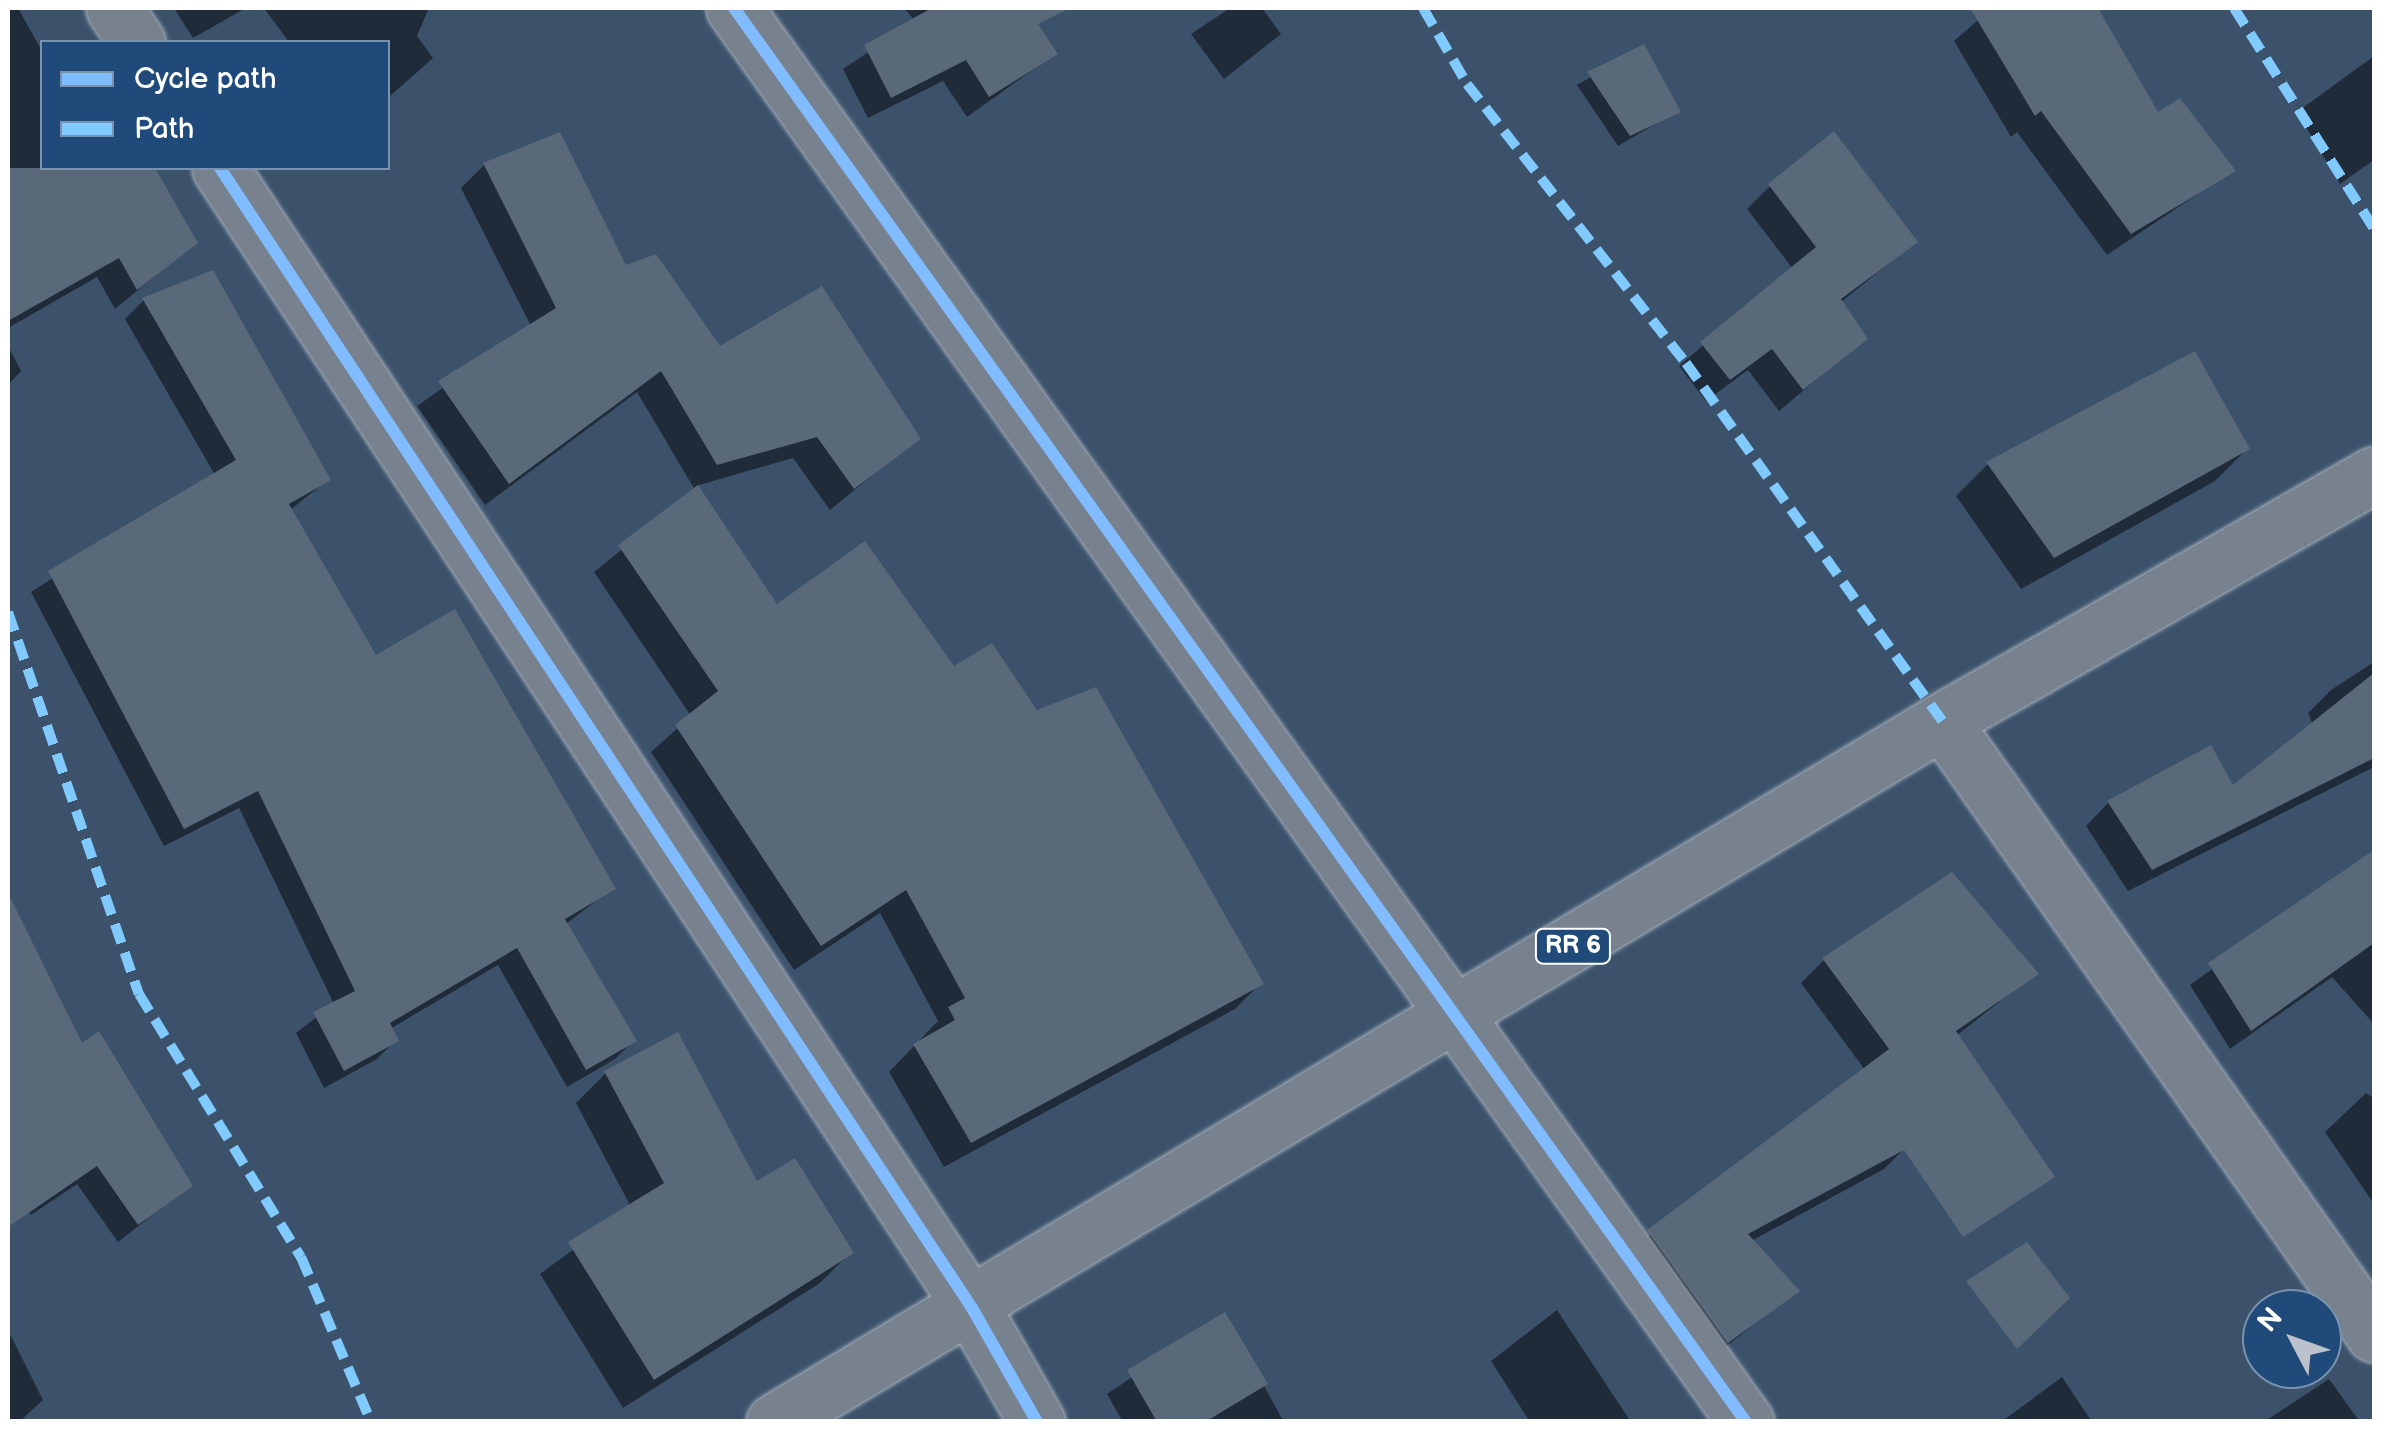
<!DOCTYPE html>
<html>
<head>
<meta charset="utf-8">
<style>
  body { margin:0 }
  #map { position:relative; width:2382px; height:1429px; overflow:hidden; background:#3c526b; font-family:"Balsamiq Sans",sans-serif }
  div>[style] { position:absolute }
  .shadow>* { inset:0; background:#0007 }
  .building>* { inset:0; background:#59697a }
  .roads { filter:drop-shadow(0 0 2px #a7b1bc) drop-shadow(0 0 2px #a7b1bc) }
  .minor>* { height:55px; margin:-27.5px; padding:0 27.5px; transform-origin:27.5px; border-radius:27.5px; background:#77828e }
  .primary>* { height:55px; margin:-27.5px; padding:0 27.5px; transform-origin:27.5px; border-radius:27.5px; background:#77828e }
  .quiet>* { height:10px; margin-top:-5px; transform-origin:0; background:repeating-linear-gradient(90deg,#80caff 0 20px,transparent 0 30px) }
  .cycleway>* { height:12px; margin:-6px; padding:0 6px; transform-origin:6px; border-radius:6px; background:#80bcff }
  span { translate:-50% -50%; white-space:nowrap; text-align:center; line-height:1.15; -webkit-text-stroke:9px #1f4a7a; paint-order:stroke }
  .shield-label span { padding:2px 8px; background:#1f4a7a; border:2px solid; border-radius:8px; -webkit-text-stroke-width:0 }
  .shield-label { font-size:25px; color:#fff; font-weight:700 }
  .frame { position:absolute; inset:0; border:10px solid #fff; pointer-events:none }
  .legend { position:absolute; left:40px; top:40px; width:350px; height:130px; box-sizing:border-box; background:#1f4a7a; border:2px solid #7992af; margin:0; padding:12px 18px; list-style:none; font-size:30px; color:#fff }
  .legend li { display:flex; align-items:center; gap:20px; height:50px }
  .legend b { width:50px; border:2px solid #7992af }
  .north { position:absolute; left:2242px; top:1289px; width:100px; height:100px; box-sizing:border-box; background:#1f4a7a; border:2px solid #7992af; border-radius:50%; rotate:311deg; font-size:28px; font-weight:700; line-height:40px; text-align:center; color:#fff }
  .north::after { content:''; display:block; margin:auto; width:35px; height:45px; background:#bbc2cb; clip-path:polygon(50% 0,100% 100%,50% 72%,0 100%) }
</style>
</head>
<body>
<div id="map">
  <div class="shadow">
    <i style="clip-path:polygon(8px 8px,18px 8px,42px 51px,42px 168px,108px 168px,115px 181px,152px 168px,195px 243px,115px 309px,97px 277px,8px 328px)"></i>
    <i style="clip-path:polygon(174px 8px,246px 8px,193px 38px)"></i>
    <i style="clip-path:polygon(264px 8px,429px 8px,417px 36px,433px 58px,388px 98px,388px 42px,289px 42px)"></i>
    <i style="clip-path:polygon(904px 8px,1025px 8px,1055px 54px,967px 117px,943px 81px,868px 118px,843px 69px,915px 21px)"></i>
    <i style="clip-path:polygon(1230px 8px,1262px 8px,1281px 34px,1224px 79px,1191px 34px)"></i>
    <i style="clip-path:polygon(1992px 8px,2095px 8px,2157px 116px,2232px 171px,2107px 255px,2017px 132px,2011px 137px,1954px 41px)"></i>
    <i style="clip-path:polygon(1643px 47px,1678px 111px,1618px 146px,1577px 85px)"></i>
    <i style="clip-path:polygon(2374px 56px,2374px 160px,2340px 184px,2297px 112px)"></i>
    <i style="clip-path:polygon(484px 165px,719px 349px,917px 439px,830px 510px,793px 458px,696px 486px,776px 608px,953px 669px,1036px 713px,1261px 983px,1235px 1009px,944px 1167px,889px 1072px,938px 1021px,880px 913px,794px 970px,651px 752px,691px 716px,594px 572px,695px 490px,637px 392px,485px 505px,417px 406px,531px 326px,461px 188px)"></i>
    <i style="clip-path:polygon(1770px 186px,1915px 242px,1840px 303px,1865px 339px,1779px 411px,1748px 370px,1706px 401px,1679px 366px,1793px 269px,1747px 209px)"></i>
    <i style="clip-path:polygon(144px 300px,328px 480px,290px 510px,375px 658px,613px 888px,566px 924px,634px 1040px,615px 1059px,567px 1087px,498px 965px,390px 1029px,396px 1040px,377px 1059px,324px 1088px,296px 1033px,334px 1004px,239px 808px,164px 846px,31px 592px,215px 475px,125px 319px)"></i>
    <i style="clip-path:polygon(8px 346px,21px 371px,8px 385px)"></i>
    <i style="clip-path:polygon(2247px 449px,2215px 481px,2021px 589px,1956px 496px,1988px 464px)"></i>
    <i style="clip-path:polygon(2374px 662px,2374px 767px,2128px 891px,2086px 826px,2108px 803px,2210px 749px,2233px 788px,2313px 725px,2308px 713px,2331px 690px)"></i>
    <i style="clip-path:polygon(2374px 853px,2374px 1024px,2332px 977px,2230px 1049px,2190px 985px)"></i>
    <i style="clip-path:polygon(8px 906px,81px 1047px,190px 1186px,118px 1242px,77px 1184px,31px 1215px,8px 1180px)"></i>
    <i style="clip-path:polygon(1824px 960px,2035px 974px,1956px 1036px,1907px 1146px,1884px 1169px,1751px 1241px,1796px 1291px,1704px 1364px,1626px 1254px,1865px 1070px,1801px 983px)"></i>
    <i style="clip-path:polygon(606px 1073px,850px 1253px,820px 1283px,623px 1408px,540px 1274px,631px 1207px,576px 1103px)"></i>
    <i style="clip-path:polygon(2366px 1093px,2374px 1099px,2374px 1204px,2325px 1132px)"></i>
    <i style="clip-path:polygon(1557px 1310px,1631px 1422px,1530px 1422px,1491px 1361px)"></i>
    <i style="clip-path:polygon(1224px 1315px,1284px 1422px,1123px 1422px,1107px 1394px)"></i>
    <i style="clip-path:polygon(8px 1330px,43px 1400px,19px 1422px,8px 1422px)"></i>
    <i style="clip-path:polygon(2062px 1377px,2092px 1422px,2001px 1422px)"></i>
    <i style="clip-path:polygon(2329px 1379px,2360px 1422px,2264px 1422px)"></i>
  </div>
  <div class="building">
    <i style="clip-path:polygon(932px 8px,1070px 8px,1038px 24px,1058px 54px,989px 97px,966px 60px,891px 98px,864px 45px)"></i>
    <i style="clip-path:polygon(1970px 8px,2098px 8px,2158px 112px,2180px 98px,2236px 171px,2131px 234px,2041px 111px,2035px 116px)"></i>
    <i style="clip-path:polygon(1644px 44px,1681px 112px,1630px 136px,1587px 72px)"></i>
    <i style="clip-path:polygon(1834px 131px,1918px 242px,1841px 299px,1868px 339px,1803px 390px,1772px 349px,1730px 380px,1700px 342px,1816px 247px,1768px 184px)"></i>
    <i style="clip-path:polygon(560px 132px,626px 265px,656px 254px,720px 346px,822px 286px,921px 439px,854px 489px,817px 437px,717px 465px,661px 371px,509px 484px,438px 381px,556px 308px,483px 163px)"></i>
    <i style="clip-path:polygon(8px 168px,155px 168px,198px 243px,137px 290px,119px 258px,8px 321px)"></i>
    <i style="clip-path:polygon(213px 270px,331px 480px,289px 504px,376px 655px,455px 609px,616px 889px,565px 919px,637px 1041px,586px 1070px,517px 948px,390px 1023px,399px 1041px,344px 1071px,313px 1012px,355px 991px,258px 791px,184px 829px,48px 571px,236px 460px,142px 298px)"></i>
    <i style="clip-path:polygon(2195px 351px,2250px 449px,2054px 558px,1986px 462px)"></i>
    <i style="clip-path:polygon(698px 485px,777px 604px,865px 541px,954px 666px,992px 643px,1037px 710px,1096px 687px,1264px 984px,971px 1143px,913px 1044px,955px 1020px,948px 1007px,965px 998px,906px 890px,821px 946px,675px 725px,718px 691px,618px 545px)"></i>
    <i style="clip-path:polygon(2374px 673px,2374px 758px,2152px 870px,2107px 801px,2211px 745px,2233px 785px)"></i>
    <i style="clip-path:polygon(2374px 850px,2374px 943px,2251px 1031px,2208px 963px)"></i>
    <i style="clip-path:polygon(1952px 872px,2039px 974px,1956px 1031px,2055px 1177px,1963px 1237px,1904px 1150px,1748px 1234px,1800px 1291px,1728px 1343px,1647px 1230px,1889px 1049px,1822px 958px)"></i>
    <i style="clip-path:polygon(8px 893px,82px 1043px,99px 1031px,193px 1186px,138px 1225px,97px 1166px,8px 1227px)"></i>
    <i style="clip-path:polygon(678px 1032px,757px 1181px,795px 1158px,854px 1253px,654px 1380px,568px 1242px,664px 1183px,604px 1071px)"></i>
    <i style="clip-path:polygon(2027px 1242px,2070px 1298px,2017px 1349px,1966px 1281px)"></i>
    <i style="clip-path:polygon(1225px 1312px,1268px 1384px,1205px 1422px,1157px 1422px,1127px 1370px)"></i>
  </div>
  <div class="roads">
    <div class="minor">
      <i style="left:114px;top:8px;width:41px;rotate:55.9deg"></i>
      <i style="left:734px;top:8px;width:1739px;rotate:54.41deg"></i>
      <i style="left:220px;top:168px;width:1366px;rotate:56.59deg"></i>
      <i style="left:972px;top:1308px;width:131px;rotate:60.3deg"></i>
      <i style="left:1942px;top:721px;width:750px;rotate:54.83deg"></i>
    </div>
    <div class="primary">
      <i style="left:774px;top:1422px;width:1362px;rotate:-30.97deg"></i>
      <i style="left:1942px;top:721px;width:497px;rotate:-29.7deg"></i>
    </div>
  </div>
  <div class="quiet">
    <i style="left:1423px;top:8px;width:88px;rotate:59.9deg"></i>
    <i style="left:1467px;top:84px;width:355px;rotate:51.9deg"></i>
    <i style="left:1686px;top:363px;width:440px;rotate:54.4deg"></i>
    <i style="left:2234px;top:8px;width:262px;rotate:57.6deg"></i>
    <i style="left:8px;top:612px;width:404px;rotate:71.1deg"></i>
    <i style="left:139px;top:994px;width:309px;rotate:58.4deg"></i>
    <i style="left:301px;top:1257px;width:179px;rotate:67deg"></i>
  </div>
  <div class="cycleway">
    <i style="left:734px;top:8px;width:1739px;rotate:54.41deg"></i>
    <i style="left:220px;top:168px;width:1366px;rotate:56.59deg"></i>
    <i style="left:972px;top:1308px;width:131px;rotate:60.3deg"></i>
  </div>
  <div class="shield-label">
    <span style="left:1573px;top:946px">RR 6</span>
  </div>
  <div class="frame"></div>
  <ul class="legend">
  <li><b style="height:12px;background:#80bcff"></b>Cycle path</li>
  <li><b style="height:12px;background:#80caff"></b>Path</li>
  </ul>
  <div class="north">N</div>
</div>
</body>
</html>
